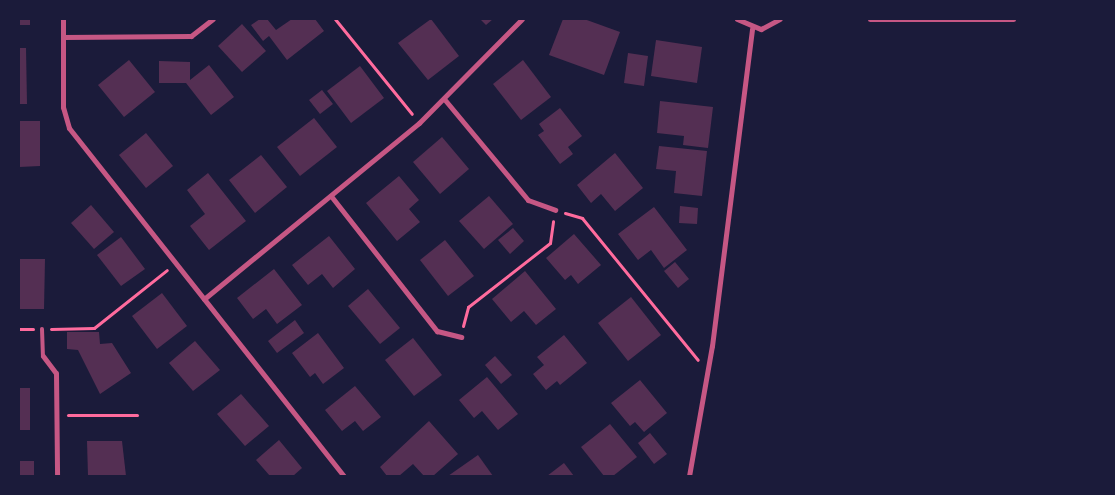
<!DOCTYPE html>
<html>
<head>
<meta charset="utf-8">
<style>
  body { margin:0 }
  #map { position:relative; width:1115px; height:495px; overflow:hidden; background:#1b1b3a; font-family:"Zilla Slab",serif }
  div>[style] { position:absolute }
  .building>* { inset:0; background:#542f53 }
  .path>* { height:3px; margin:-1.5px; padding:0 1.5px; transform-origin:1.5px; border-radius:1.5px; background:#ff6b9d }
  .service>* { height:4px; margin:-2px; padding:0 2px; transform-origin:2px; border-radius:2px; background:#c65784 }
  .minor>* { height:5px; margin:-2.5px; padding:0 2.5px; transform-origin:2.5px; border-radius:2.5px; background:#c65784 }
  span { translate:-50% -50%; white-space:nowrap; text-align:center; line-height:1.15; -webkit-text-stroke:4px #1b1b3a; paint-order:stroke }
  .frame { position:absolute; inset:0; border:20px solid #1b1b3a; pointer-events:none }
</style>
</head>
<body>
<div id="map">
  <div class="building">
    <i style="clip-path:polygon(19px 19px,30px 19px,30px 25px,19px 25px)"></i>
    <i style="clip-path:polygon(260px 19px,267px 19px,276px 30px,292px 19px,315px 19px,324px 31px,287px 60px,269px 36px,263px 41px,251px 25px)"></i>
    <i style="clip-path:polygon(431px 19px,459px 56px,428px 80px,398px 43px)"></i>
    <i style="clip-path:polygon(480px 19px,493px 19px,486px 25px)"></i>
    <i style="clip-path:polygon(563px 19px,584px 19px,620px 32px,604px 75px,549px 55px)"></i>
    <i style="clip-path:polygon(242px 24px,266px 51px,242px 72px,218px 46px)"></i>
    <i style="clip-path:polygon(656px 40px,702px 47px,697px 83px,651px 76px)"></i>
    <i style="clip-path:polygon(19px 48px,26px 48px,27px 104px,19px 104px)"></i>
    <i style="clip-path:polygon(628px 53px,648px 56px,644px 86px,624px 83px)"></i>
    <i style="clip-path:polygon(129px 60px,155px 92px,124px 117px,98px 85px)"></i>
    <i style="clip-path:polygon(523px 60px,551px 97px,521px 120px,493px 84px)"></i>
    <i style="clip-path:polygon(159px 61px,190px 62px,190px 80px,209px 65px,234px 97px,211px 115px,186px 83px,159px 83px)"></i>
    <i style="clip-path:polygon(360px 66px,384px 98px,351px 123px,327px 91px)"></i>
    <i style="clip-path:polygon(322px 90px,333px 104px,320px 114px,309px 100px)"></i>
    <i style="clip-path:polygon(660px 101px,713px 107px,708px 148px,683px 145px,684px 136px,657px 133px)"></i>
    <i style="clip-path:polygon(560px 108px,582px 136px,568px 147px,573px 154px,560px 164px,538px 135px,544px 131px,539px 124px)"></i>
    <i style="clip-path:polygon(314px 118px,337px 147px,300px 176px,277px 147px)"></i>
    <i style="clip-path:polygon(19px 121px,40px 121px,40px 166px,19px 167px)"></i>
    <i style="clip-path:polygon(146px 133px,173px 166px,146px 188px,119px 155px)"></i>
    <i style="clip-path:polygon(442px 137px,469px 169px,440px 194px,413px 162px)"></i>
    <i style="clip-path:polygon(659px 146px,707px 151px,702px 196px,674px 193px,676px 171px,656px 169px)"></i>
    <i style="clip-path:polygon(615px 153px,643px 188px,615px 211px,601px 194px,591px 203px,577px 185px)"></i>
    <i style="clip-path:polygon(261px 155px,287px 187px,255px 213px,229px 180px)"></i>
    <i style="clip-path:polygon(208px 173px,246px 221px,209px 250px,190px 226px,205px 214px,187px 190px)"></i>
    <i style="clip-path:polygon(399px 176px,419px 200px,409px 209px,420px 222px,397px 241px,366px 203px)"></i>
    <i style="clip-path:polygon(489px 196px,513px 224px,484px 249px,459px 221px)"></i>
    <i style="clip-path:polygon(91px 205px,114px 232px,94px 249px,71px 223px)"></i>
    <i style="clip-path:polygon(680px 206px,698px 208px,697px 224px,679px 223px)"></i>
    <i style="clip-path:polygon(654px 207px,687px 250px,664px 268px,651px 250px,638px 260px,618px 234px)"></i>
    <i style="clip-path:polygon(513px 228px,524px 241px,510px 254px,498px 240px)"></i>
    <i style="clip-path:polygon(574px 234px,601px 265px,578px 284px,571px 275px,565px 280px,546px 258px)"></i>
    <i style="clip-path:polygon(329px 236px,355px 269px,333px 288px,322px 274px,308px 285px,292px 265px)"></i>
    <i style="clip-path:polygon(121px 237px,145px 269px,121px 286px,97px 255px)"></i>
    <i style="clip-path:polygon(445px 240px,474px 276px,448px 296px,420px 260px)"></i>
    <i style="clip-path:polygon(19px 259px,45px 259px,44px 309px,19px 309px)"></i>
    <i style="clip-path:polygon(675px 262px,689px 279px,678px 288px,664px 271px)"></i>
    <i style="clip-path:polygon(274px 269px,302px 305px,277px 324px,266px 309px,253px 319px,237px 298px)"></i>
    <i style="clip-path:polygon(525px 271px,556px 309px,536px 325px,524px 311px,511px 322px,492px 299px)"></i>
    <i style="clip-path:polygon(368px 289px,400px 328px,380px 344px,348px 306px)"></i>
    <i style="clip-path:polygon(162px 293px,187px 326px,157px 349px,132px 316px)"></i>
    <i style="clip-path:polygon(631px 297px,661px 335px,628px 361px,598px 323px)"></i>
    <i style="clip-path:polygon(295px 320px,304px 333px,277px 353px,268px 341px)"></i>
    <i style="clip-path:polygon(67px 332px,99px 332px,100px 344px,112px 343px,131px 373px,100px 394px,78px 350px,67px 349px)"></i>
    <i style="clip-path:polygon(318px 333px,344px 368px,323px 384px,315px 373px,310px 377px,292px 353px)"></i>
    <i style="clip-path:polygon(564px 335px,587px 363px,560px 385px,557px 381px,546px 390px,533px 374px,544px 365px,537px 357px)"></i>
    <i style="clip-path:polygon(413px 338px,442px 375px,414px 396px,385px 360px)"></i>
    <i style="clip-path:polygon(195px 341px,220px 370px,193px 391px,169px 363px)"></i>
    <i style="clip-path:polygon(495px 356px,512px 375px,501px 384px,485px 365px)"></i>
    <i style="clip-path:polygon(487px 377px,518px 414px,498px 430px,482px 411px,474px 418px,459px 400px)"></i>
    <i style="clip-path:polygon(640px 380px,667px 413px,644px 432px,635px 422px,630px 426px,611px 403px)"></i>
    <i style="clip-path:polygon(355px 386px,381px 417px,363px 431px,355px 421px,342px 431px,325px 410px)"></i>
    <i style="clip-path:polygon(19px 388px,30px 388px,30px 430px,19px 430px)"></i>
    <i style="clip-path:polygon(241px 394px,269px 426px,245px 446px,217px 414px)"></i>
    <i style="clip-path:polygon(429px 421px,458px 454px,433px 476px,424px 476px,413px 464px,399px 476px,387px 476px,380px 467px)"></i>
    <i style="clip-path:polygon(610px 424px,637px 457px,613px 476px,604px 476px,581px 447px)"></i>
    <i style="clip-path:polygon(650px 433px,667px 454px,654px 464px,638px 443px)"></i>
    <i style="clip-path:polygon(279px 440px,302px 468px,293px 476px,270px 476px,256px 460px)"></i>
    <i style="clip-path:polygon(87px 441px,122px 441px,126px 476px,88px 476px)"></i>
    <i style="clip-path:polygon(478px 455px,493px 476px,448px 476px)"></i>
    <i style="clip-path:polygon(19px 461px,34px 461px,34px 476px,19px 476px)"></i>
    <i style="clip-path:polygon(564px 463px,574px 476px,547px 476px)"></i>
  </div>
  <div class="path">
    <i style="left:335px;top:19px;width:122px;rotate:51deg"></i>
    <i style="left:565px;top:213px;width:18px;rotate:16deg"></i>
    <i style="left:582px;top:218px;width:183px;rotate:50.8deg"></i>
    <i style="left:463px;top:326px;width:20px;rotate:-75deg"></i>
    <i style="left:468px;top:307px;width:104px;rotate:-38deg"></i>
    <i style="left:550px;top:243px;width:22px;rotate:-82deg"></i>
    <i style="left:19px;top:329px;width:14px"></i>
    <i style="left:51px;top:329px;width:43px;rotate:-1.3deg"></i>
    <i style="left:94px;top:328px;width:93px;rotate:-38.5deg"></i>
    <i style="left:68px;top:415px;width:69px"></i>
  </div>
  <div class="service">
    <i style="left:42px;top:329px;width:27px;rotate:88deg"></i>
  </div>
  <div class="minor">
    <i style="left:63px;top:19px;width:88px;rotate:90deg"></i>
    <i style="left:63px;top:107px;width:22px;rotate:74deg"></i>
    <i style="left:69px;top:128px;width:444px;rotate:51.7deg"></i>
    <i style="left:737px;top:19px;width:26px;rotate:23deg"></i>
    <i style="left:761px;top:29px;width:21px;rotate:-28deg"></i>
    <i style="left:870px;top:19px;width:143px"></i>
    <i style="left:63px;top:37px;width:128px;rotate:-0.4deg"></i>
    <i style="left:191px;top:36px;width:28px;rotate:-38deg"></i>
    <i style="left:445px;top:100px;width:130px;rotate:50.3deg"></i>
    <i style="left:528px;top:200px;width:29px;rotate:20deg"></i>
    <i style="left:331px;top:196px;width:172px;rotate:51.9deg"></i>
    <i style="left:437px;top:331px;width:25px;rotate:14deg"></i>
    <i style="left:204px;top:299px;width:278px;rotate:-39.3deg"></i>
    <i style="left:419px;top:123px;width:146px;rotate:-45.3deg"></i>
    <i style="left:43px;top:356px;width:21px;rotate:53deg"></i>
    <i style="left:56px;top:373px;width:103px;rotate:89.4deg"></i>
    <i style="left:689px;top:476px;width:132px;rotate:-80deg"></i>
    <i style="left:712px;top:346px;width:320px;rotate:-82.8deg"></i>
  </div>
  <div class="frame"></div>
</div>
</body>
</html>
